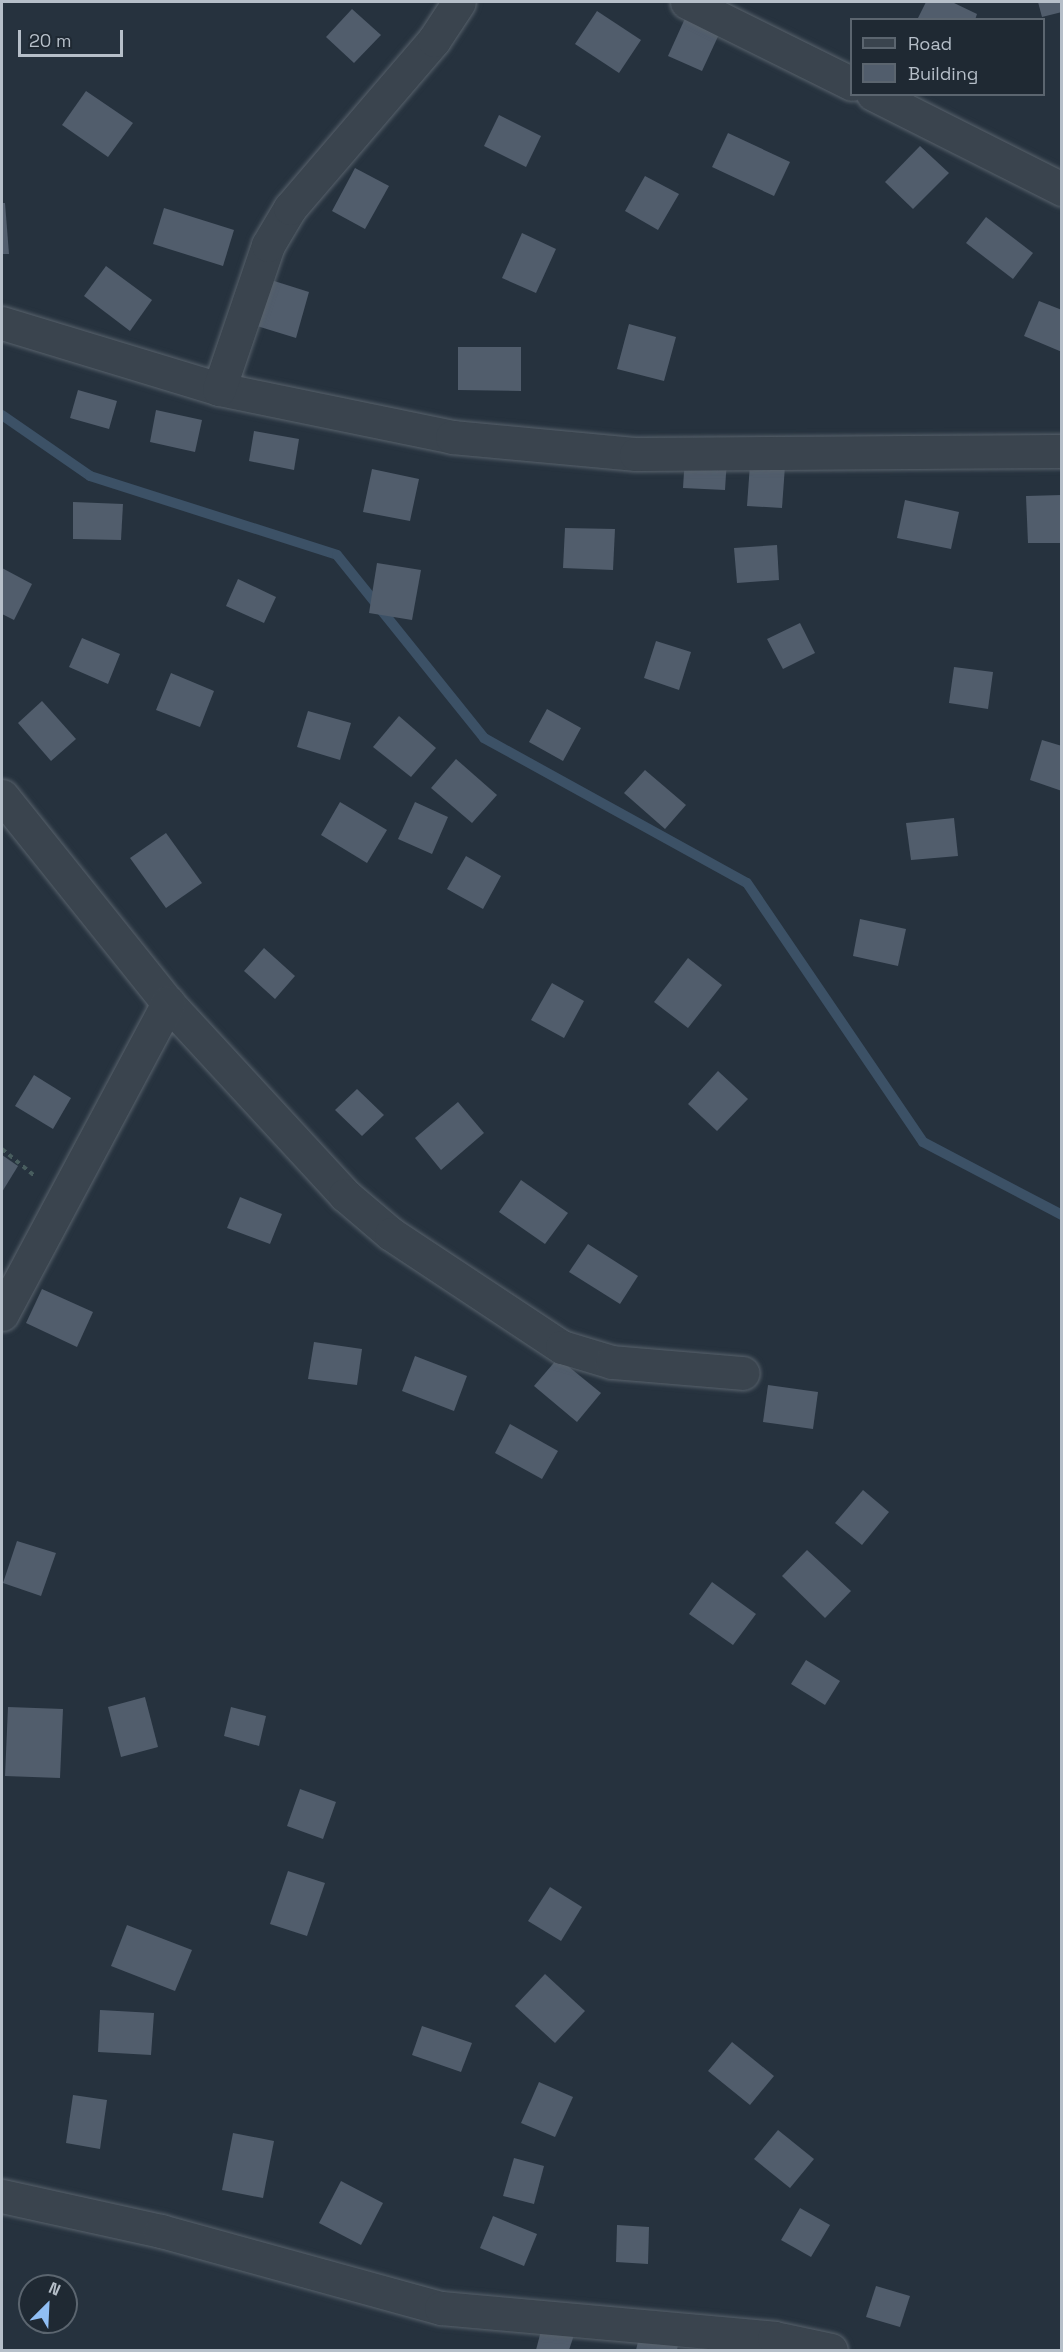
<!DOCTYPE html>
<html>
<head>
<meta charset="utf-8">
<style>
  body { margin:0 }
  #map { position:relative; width:1063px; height:2352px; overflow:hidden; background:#26323e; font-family:"Space Grotesk",sans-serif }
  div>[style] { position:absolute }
  .stream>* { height:10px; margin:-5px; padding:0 5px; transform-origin:5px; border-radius:5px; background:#3c5166 }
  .building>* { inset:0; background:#515d6c }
  .path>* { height:4px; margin-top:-2px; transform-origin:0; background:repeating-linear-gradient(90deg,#485d5e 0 4.5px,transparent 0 9px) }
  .roads { filter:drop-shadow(0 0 2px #58626c) drop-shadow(0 0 2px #58626c) }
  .minor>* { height:33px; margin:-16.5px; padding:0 16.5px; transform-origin:16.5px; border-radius:16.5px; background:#3a444e }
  span { translate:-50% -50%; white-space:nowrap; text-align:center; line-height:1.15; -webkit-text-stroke:6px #1f2933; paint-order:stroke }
  .frame { position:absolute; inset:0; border:3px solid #b6bfc9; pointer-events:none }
  .legend { position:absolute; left:850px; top:18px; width:195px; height:78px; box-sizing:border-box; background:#1f2933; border:2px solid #5b656f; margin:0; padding:8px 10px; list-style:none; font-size:18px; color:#b6bfc9 }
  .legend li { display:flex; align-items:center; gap:12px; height:30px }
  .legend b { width:30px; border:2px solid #5b656f }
  .north { position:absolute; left:18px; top:2274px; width:60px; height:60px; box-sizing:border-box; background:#1f2933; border:2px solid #5b656f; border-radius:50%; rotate:24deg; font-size:16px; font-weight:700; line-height:24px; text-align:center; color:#b6bfc9 }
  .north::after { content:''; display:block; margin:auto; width:21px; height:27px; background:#90bef4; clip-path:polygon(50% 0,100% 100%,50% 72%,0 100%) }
  .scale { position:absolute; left:18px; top:30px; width:105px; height:27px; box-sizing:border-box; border:3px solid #b6bfc9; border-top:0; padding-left:8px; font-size:18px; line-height:21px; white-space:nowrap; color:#b6bfc9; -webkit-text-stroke:4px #1f2933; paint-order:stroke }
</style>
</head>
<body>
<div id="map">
  <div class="stream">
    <div style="left:2px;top:415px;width:107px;rotate:34.7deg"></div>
    <div style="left:90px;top:476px;width:259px;rotate:17.7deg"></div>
    <div style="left:337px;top:555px;width:235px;rotate:51.2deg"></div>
    <div style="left:484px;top:738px;width:300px;rotate:28.9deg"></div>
    <div style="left:747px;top:883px;width:313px;rotate:55.8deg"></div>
    <div style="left:923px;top:1142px;width:157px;rotate:27.7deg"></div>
  </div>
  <div class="building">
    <div style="clip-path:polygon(926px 2px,952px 2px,977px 14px,975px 20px,917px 20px)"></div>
    <div style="clip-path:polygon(1038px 2px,1062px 2px,1062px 12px,1042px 17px)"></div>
    <div style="clip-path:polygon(352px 9px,381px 35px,354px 63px,326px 37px)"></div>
    <div style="clip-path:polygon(597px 11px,641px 40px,619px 73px,575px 44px)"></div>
    <div style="clip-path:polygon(687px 14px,721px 30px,702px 71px,668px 56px)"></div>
    <div style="clip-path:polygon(86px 91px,133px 123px,108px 157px,62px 125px)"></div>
    <div style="clip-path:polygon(499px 115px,541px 136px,526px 167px,484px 146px)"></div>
    <div style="clip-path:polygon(728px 133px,790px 162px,774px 196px,712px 167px)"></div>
    <div style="clip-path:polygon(920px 146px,949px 173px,913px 209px,885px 182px)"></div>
    <div style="clip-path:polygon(355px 168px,389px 186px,365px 229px,332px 211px)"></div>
    <div style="clip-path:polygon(645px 176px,679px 194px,658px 230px,625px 211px)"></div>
    <div style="clip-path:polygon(2px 203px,5px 203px,9px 254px,2px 254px)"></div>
    <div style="clip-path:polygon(164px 208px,234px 230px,223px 266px,153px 244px)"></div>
    <div style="clip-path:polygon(986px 217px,1033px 253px,1013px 279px,966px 243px)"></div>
    <div style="clip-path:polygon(522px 233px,556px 249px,536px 293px,502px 278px)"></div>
    <div style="clip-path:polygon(106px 266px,152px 300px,130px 331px,84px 296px)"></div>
    <div style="clip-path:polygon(271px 280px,309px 292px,296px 338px,257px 326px)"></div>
    <div style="clip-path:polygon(1039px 301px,1062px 310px,1062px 352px,1024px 336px)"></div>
    <div style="clip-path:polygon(629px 324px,676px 337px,664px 381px,617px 369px)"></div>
    <div style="clip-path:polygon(458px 347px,521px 347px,521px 391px,458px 390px)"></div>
    <div style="clip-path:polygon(78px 390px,117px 401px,109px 429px,70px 418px)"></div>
    <div style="clip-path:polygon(156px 410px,202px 420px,195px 452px,150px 442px)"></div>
    <div style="clip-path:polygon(254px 431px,299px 439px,294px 470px,249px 461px)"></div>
    <div style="clip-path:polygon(685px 457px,727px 459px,725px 490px,683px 488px)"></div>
    <div style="clip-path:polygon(750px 464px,785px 466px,782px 508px,747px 506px)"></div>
    <div style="clip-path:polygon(372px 469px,419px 479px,410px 521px,363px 512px)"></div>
    <div style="clip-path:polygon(1062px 495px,1062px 543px,1028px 543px,1026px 496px)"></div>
    <div style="clip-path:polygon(905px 500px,959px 512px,951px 549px,897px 538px)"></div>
    <div style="clip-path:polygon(73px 502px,123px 504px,121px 540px,73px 539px)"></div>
    <div style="clip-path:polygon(565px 528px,615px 529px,613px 570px,563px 568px)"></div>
    <div style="clip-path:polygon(777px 545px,779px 580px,737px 583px,734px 548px)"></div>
    <div style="clip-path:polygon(377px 563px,421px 570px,412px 620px,369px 613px)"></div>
    <div style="clip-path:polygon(2px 568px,32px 584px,14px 620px,2px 614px)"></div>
    <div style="clip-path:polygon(238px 579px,276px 597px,264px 623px,226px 606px)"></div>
    <div style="clip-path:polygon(800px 623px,815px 653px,783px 669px,767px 639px)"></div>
    <div style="clip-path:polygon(82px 638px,120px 654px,108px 684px,69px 667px)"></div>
    <div style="clip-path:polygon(656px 641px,691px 652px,679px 690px,644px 678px)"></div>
    <div style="clip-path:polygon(954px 667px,993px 672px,988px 709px,949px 703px)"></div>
    <div style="clip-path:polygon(171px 673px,214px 691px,200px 727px,156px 710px)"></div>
    <div style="clip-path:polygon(42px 701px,76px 739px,51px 761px,18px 723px)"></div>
    <div style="clip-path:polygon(547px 709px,581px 728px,563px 761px,529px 742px)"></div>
    <div style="clip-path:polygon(308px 711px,351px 723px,340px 760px,297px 747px)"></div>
    <div style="clip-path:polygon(399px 716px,436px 748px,411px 777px,373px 747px)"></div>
    <div style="clip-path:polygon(1042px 740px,1062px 746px,1062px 791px,1030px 780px)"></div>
    <div style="clip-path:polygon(456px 759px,497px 795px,472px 823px,431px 788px)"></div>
    <div style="clip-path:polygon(645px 770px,686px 805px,665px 829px,624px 793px)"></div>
    <div style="clip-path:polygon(340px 802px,387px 830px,367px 863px,321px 835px)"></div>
    <div style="clip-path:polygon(415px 802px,448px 817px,432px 854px,398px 839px)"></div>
    <div style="clip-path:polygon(954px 818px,958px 856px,911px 860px,906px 823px)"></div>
    <div style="clip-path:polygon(166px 833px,202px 883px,166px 908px,130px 858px)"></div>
    <div style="clip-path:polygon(466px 856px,501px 876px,483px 909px,447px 889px)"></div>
    <div style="clip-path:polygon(860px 919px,906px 929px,898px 966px,853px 956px)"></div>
    <div style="clip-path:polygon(264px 948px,295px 976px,275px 999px,244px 971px)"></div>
    <div style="clip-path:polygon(688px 958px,722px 985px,688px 1028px,654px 1002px)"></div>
    <div style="clip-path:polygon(552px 983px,584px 1001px,564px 1038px,531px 1020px)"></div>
    <div style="clip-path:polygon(718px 1071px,748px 1099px,717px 1131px,688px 1104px)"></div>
    <div style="clip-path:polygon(34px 1075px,71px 1098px,53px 1129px,15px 1106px)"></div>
    <div style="clip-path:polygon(357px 1089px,384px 1115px,362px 1136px,335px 1110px)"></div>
    <div style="clip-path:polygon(458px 1102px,484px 1133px,441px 1170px,415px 1138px)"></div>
    <div style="clip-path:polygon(2px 1155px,18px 1166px,2px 1192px)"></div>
    <div style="clip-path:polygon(521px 1180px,568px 1213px,545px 1244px,499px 1212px)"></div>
    <div style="clip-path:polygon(240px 1197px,282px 1214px,270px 1244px,227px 1228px)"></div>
    <div style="clip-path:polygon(588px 1244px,638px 1276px,620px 1304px,569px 1272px)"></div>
    <div style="clip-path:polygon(42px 1289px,93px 1312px,77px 1347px,26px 1323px)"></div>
    <div style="clip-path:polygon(314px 1342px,362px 1349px,357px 1385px,308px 1379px)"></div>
    <div style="clip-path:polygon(415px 1356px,467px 1376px,454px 1411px,402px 1391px)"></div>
    <div style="clip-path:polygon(558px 1358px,601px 1393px,577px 1422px,534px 1386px)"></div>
    <div style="clip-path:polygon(768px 1385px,818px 1392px,813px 1429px,763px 1422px)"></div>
    <div style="clip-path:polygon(510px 1424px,558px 1451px,542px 1479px,495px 1453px)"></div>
    <div style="clip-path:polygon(863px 1490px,889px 1512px,862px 1545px,835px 1523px)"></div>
    <div style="clip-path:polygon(17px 1541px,56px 1553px,41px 1596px,3px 1583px)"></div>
    <div style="clip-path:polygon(807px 1550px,851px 1591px,825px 1618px,782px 1576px)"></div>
    <div style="clip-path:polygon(712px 1582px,756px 1614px,733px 1645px,689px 1614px)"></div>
    <div style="clip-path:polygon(806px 1660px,840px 1681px,825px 1705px,791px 1684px)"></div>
    <div style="clip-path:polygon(145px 1697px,158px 1747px,121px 1757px,108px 1707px)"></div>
    <div style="clip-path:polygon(8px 1707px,63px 1709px,60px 1778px,5px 1776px)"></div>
    <div style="clip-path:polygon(231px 1707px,266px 1716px,259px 1746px,224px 1736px)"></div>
    <div style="clip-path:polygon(300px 1789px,336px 1802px,323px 1839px,287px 1826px)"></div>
    <div style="clip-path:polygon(288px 1871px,325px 1883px,307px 1936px,270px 1924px)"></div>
    <div style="clip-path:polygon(550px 1887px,582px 1907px,561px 1941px,528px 1921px)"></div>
    <div style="clip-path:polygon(127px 1925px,192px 1950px,175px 1991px,111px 1966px)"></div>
    <div style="clip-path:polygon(545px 1974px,585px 2011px,555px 2043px,515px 2006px)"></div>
    <div style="clip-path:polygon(100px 2010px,154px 2013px,151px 2055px,98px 2052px)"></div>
    <div style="clip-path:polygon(422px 2026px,472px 2043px,461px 2072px,412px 2055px)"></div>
    <div style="clip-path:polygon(732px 2042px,774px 2076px,750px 2105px,708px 2071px)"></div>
    <div style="clip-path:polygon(539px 2082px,573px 2097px,555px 2137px,521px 2123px)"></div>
    <div style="clip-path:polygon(73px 2095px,107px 2100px,100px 2149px,66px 2143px)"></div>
    <div style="clip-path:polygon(778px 2130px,814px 2159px,790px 2188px,754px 2159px)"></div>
    <div style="clip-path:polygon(233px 2133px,274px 2141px,263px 2198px,222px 2190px)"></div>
    <div style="clip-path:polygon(514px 2158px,544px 2166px,534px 2204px,503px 2196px)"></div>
    <div style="clip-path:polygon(341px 2181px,383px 2203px,361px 2245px,319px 2223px)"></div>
    <div style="clip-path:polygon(800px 2208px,830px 2225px,811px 2257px,781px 2240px)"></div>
    <div style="clip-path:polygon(493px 2216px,537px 2234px,524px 2266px,480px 2248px)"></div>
    <div style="clip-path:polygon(617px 2225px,649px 2227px,648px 2264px,616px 2262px)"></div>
    <div style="clip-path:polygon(876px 2286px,910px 2296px,900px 2327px,866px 2317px)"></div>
    <div style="clip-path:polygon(543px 2323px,575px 2332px,569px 2350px,536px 2350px)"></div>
    <div style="clip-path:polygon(641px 2329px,679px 2339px,677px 2350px,636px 2350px)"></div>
  </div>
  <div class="path">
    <div style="left:2px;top:1149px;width:44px;rotate:39.5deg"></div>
  </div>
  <div class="roads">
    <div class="minor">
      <div style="left:687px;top:2px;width:184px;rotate:26.4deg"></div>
      <div style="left:873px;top:94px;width:212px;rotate:26.7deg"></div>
      <div style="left:2px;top:323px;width:227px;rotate:16.9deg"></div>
      <div style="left:219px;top:389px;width:238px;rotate:11.6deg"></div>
      <div style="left:452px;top:437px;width:185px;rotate:5.3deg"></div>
      <div style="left:636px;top:454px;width:426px;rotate:-0.4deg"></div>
      <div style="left:219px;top:389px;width:152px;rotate:-71.2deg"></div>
      <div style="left:268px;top:245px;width:43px;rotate:-59.3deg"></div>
      <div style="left:290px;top:208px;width:221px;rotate:-49.4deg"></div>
      <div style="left:434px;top:40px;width:45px;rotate:-56.7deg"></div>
      <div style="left:2px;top:796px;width:265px;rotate:51.3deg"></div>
      <div style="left:168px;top:1003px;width:261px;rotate:47.3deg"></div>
      <div style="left:345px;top:1195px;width:60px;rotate:40.3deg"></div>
      <div style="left:391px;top:1234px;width:205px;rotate:33.5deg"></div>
      <div style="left:562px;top:1347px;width:52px;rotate:16.7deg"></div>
      <div style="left:612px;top:1362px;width:131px;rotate:4.8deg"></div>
      <div style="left:2px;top:1314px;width:353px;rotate:-61.9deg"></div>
      <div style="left:2px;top:2196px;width:163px;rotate:12.4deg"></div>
      <div style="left:161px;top:2231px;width:290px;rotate:15.4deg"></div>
      <div style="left:441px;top:2308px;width:334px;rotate:5.1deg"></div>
      <div style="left:774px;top:2338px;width:58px;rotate:11.9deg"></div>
    </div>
  </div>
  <div class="frame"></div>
  <ul class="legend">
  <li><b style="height:8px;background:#3a444e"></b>Road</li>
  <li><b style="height:16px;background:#515d6c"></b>Building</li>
  </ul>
  <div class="north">N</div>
  <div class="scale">20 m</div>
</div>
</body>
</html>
